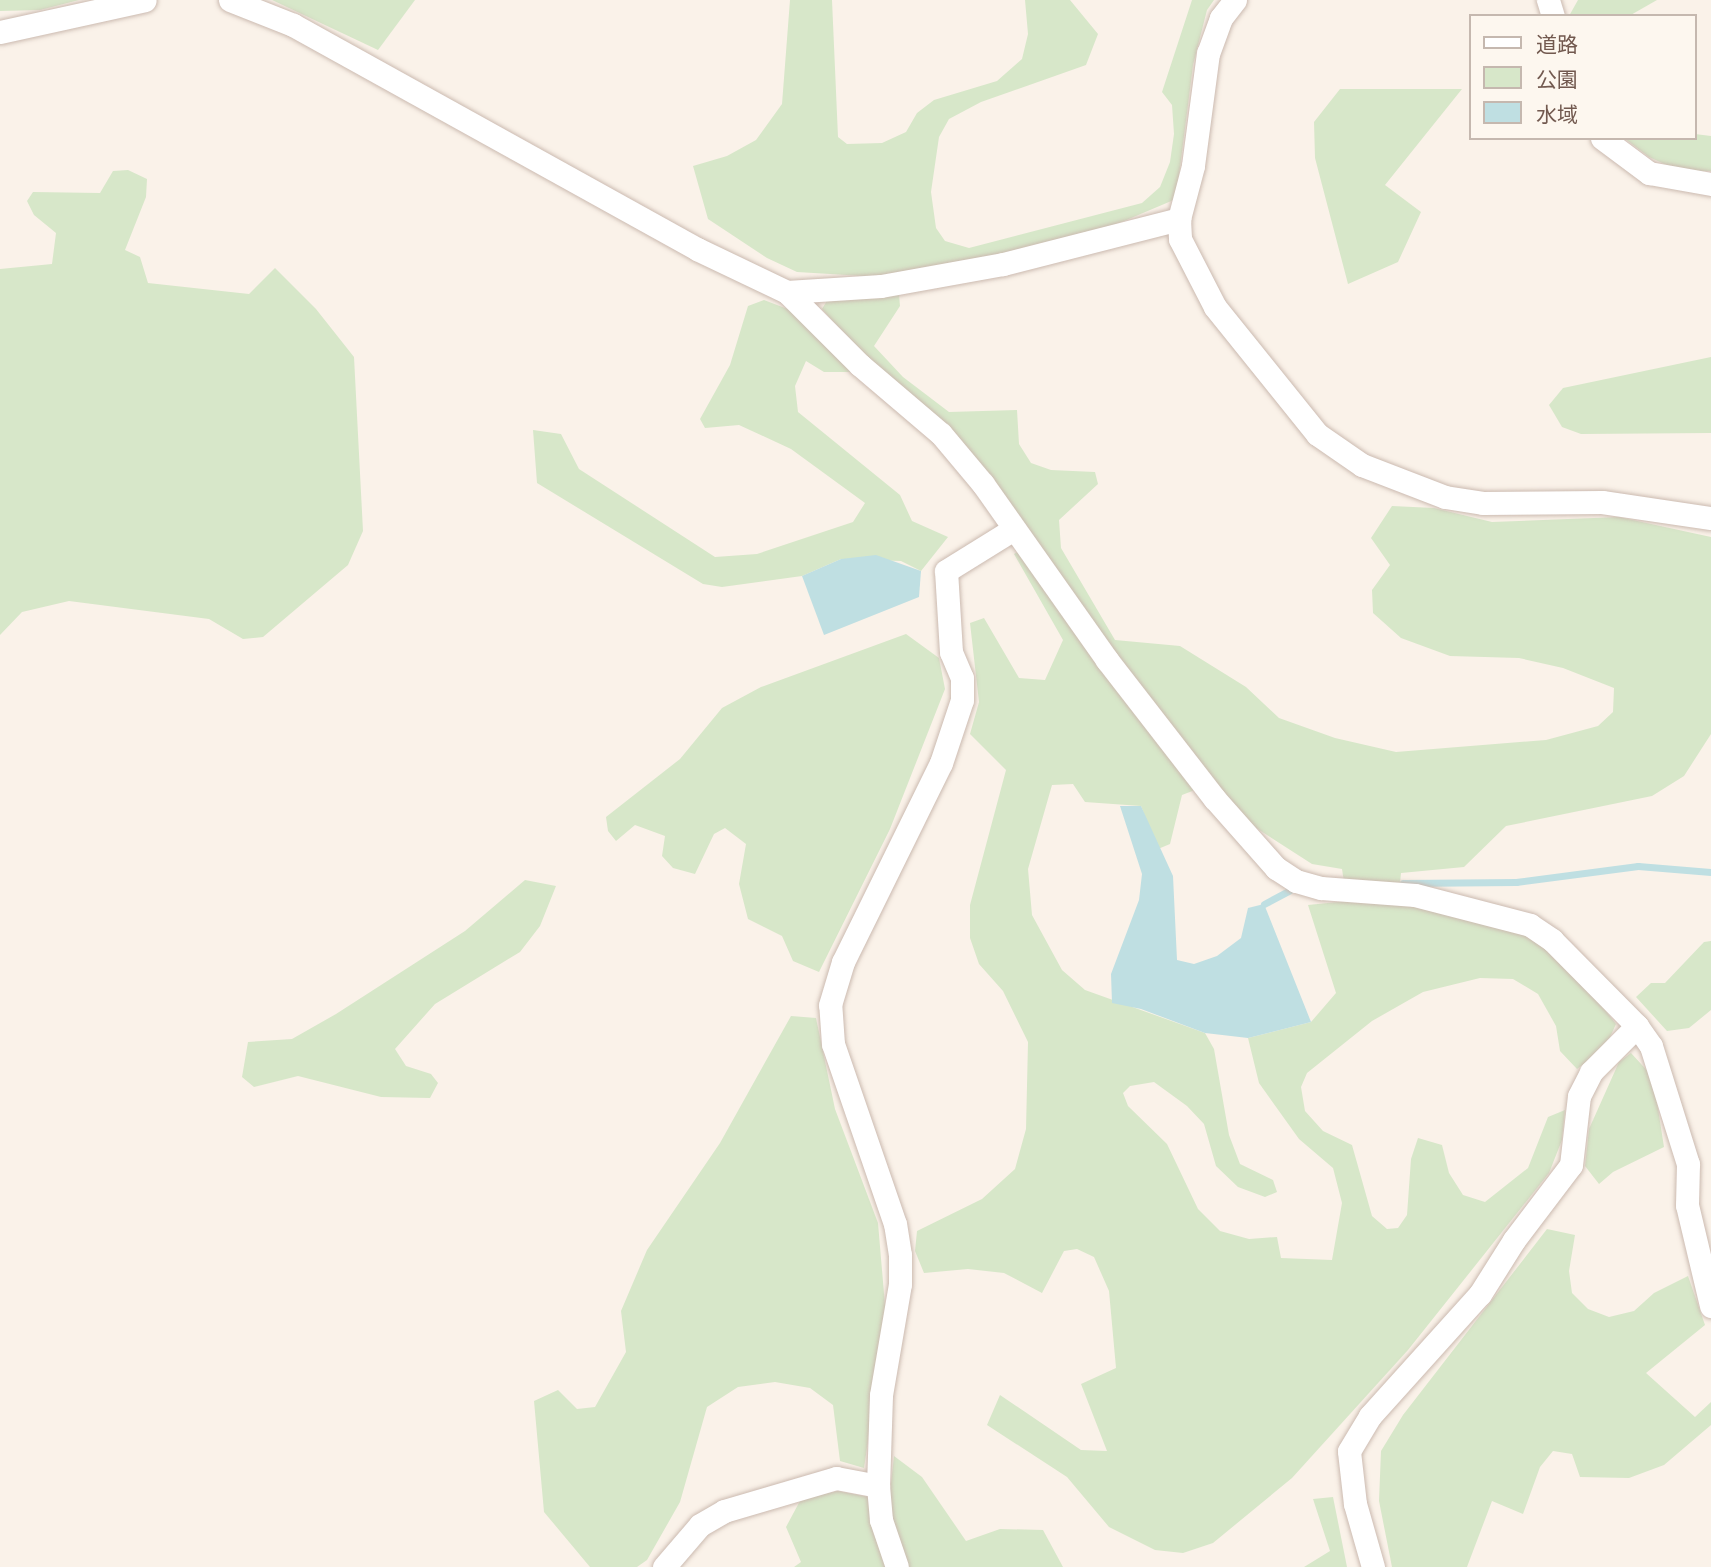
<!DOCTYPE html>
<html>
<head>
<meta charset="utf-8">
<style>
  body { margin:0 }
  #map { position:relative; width:1711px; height:1567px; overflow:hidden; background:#faf2e9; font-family:Montserrat,"Noto Sans JP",sans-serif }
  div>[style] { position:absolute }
  .green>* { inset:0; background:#d7e7c9 }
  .water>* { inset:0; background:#bfdfe2 }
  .stream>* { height:7px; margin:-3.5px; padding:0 3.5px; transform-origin:3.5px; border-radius:3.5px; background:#bfdfe2 }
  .roads { filter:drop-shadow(0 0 2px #cbbab0) drop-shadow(0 0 2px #cbbab0) }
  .minor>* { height:23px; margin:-11.5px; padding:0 11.5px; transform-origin:11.5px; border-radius:11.5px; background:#fff }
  span { translate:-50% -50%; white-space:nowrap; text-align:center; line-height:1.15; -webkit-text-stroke:5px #fdf7ef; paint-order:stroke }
  .legend { position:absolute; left:1469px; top:14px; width:228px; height:126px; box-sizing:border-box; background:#fdf7ef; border:2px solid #c5b8af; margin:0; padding:9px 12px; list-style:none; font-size:21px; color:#72594f }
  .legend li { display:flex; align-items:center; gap:14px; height:35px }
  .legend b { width:35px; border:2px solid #c5b8af }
</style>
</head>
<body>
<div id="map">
  <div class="green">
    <div style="clip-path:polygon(0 0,79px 0,40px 10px,0 11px)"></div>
    <div style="clip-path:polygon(272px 0,415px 0,378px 50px)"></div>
    <div style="clip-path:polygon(790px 0,832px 0,838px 137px,847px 144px,882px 143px,906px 132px,917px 113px,934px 100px,997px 81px,1022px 59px,1028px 34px,1025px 0,1070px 0,1098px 34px,1086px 65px,981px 102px,949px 119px,939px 137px,931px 192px,936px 228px,945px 241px,969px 248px,1142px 203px,1160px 187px,1170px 162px,1174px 134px,1172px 105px,1162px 92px,1192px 0,1214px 0,1207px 10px,1193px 65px,1176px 199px,1117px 224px,961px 266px,880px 277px,797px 272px,767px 258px,708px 219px,693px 166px,727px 156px,756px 140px,782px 104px)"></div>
    <div style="clip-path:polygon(1578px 0,1657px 0,1629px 16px,1569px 16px)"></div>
    <div style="clip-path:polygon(1340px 89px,1462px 89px,1385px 185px,1421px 212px,1398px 262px,1348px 284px,1315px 158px,1314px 122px)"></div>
    <div style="clip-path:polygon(1695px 134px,1711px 136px,1711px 171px,1680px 171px,1649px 157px,1624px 138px,1695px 138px)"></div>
    <div style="clip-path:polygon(128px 170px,147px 179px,146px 197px,125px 250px,140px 257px,148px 283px,249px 294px,275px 268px,316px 309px,354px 357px,363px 531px,348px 565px,263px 637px,243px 639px,209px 619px,69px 601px,22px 612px,0 635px,0 269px,52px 264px,56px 233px,34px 215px,27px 201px,33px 192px,100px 193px,113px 171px)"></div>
    <div style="clip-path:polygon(evenodd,899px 295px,900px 306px,874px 346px,903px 377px,949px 412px,1017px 410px,1019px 444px,1031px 463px,1051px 470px,1095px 472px,1098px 484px,1059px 520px,1061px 548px,1115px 640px,1180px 646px,1246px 687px,1279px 718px,1335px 738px,1396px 752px,1546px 740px,1598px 726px,1613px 712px,1614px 688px,1563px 668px,1519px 658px,1450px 656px,1401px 638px,1373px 613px,1372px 590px,1390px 565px,1371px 538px,1392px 506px,1434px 508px,1492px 522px,1619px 517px,1711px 537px,1711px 734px,1684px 776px,1652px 796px,1506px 826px,1464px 867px,1401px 873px,1398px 902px,1525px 934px,1576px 973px,1616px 1024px,1605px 1048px,1577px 1069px,1560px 1051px,1556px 1026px,1538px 994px,1513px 979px,1480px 978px,1423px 992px,1372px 1021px,1307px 1073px,1301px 1087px,1305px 1111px,1323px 1131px,1352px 1145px,1372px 1216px,1387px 1229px,1398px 1228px,1407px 1215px,1411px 1159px,1418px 1138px,1442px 1145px,1449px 1173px,1463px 1195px,1485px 1202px,1528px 1168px,1548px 1117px,1565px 1110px,1562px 1140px,1549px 1173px,1408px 1350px,1292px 1478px,1213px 1543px,1183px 1553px,1155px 1550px,1109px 1527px,1067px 1477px,987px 1425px,1000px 1395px,1081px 1450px,1107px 1451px,1081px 1384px,1116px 1368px,1109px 1291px,1094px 1257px,1077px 1249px,1064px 1251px,1042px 1293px,1004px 1273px,968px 1269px,924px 1273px,915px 1251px,917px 1231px,982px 1199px,1015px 1169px,1026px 1129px,1028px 1042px,1003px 991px,979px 964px,970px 938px,970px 905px,1006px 770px,970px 734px,979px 702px,970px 623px,984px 618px,1019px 678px,1045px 680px,1063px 640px,1014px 554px,1033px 542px,955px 433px,863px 356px,822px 309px,828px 299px,899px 295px,1213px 783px,1250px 824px,1312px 864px,1342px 869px,1347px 901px,1308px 905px,1336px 993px,1311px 1022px,1248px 1038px,1259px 1083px,1299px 1139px,1333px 1168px,1342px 1203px,1332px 1260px,1281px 1258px,1277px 1237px,1249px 1239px,1220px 1231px,1198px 1209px,1167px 1144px,1128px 1106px,1123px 1093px,1130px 1086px,1154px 1082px,1187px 1106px,1204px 1124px,1216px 1166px,1238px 1187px,1265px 1197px,1277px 1192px,1273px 1180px,1240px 1164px,1229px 1135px,1214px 1049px,1205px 1033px,1085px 990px,1062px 970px,1032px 915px,1028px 869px,1052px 785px,1073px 784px,1085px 802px,1141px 806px,1158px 849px,1170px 844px,1182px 795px,1213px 783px)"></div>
    <div style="clip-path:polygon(764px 300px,798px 313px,852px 372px,824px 372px,806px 361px,795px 386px,798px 412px,900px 495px,912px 521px,948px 537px,921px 571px,901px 561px,841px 559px,802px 576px,722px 587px,703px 584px,537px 483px,533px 430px,561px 434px,579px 469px,715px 557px,757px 554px,853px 522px,865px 503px,791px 449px,739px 425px,705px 428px,700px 419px,730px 365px,748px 306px)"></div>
    <div style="clip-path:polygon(1711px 357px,1711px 433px,1581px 434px,1562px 427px,1549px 405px,1563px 388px)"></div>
    <div style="clip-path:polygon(906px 634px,939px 658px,945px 689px,890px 829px,819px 972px,793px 961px,782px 936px,748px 919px,739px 884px,746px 844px,725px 828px,714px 834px,695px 874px,673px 868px,662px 856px,665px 836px,635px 825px,616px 841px,608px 831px,606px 817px,680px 759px,722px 708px,761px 687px)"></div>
    <div style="clip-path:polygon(525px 880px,556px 886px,540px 926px,520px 952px,435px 1004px,395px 1049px,406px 1066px,431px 1074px,438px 1083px,430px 1098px,381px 1097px,298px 1076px,254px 1087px,242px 1077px,248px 1042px,292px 1039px,336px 1014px,465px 931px)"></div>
    <div style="clip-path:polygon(1711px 941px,1711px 1010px,1689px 1028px,1667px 1031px,1636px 997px,1651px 983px,1665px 983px,1704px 942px)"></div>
    <div style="clip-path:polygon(791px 1016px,816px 1018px,835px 1109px,878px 1223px,886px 1317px,864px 1468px,840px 1461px,833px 1405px,810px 1388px,775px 1382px,738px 1387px,707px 1407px,680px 1502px,647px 1560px,637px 1567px,590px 1567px,544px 1512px,534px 1401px,558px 1390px,577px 1409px,595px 1407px,626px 1352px,621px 1311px,647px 1250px,720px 1143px)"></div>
    <div style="clip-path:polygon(1631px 1053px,1653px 1077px,1664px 1147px,1613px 1172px,1599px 1184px,1585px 1166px,1589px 1129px,1619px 1062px)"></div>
    <div style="clip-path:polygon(1547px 1229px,1575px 1235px,1569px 1271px,1572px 1293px,1588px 1309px,1609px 1317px,1634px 1311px,1654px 1293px,1688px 1276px,1705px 1325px,1646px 1373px,1695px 1417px,1711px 1402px,1711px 1425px,1664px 1465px,1629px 1478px,1580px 1477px,1572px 1454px,1553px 1451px,1540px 1467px,1523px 1514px,1492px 1501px,1467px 1567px,1392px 1567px,1379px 1501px,1381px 1451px,1403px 1415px)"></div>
    <div style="clip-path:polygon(894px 1456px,922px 1477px,966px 1541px,1000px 1529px,1043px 1530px,1063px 1567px,794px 1567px,801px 1562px,786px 1527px,801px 1499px,838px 1491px,889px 1501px)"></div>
    <div style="clip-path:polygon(1333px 1497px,1347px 1567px,1304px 1567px,1330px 1551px,1313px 1499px)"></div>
  </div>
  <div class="water">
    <div style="clip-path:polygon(876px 555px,921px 571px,919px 597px,824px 635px,802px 576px,841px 559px)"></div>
    <div style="clip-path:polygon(1120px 806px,1141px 806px,1173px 876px,1177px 960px,1194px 964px,1217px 956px,1241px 938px,1248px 908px,1264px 904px,1311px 1022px,1248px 1038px,1205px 1033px,1141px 1009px,1112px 1003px,1111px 974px,1139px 900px,1142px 874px)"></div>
  </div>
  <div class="stream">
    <div style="left:1403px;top:883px;width:113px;rotate:-0.5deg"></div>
    <div style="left:1516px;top:882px;width:123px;rotate:-7.5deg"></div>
    <div style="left:1638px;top:866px;width:73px;rotate:4.7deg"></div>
    <div style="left:1264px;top:904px;width:30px;rotate:-28deg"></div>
  </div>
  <div class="roads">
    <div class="minor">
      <div style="left:230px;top:0;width:68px;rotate:21.6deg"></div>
      <div style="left:293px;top:25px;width:462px;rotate:29deg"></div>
      <div style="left:697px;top:249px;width:100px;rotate:25.5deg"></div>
      <div style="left:787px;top:292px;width:94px;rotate:-3.7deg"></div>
      <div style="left:881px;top:286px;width:124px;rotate:-10.2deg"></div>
      <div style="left:1003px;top:264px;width:182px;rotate:-14.3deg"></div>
      <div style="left:1235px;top:0;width:23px;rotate:128deg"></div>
      <div style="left:1221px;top:18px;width:37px;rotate:110deg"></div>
      <div style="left:1208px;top:53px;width:114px;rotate:97.6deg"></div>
      <div style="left:1193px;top:166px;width:55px;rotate:104.8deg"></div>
      <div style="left:1179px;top:219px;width:20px;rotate:87deg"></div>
      <div style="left:1180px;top:239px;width:76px;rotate:62.8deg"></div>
      <div style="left:1215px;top:307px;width:163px;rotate:51.2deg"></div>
      <div style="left:1317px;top:434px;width:55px;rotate:34.6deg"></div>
      <div style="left:1362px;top:465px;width:89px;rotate:21.1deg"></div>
      <div style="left:1445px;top:497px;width:38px;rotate:9deg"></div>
      <div style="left:1483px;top:503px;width:119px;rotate:-0.5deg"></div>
      <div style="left:1602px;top:502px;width:110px;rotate:8.4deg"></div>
      <div style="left:1548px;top:0;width:17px;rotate:73deg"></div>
      <div style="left:0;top:32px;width:148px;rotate:-12.4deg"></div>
      <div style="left:1602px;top:138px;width:59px;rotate:36.7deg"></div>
      <div style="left:1649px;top:173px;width:63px;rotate:10.1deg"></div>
      <div style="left:787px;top:292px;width:103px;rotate:45deg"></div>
      <div style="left:860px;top:365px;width:106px;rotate:40.4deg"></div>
      <div style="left:941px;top:434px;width:65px;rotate:50deg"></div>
      <div style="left:983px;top:484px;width:215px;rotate:54.8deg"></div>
      <div style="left:1107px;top:660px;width:175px;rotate:52.2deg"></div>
      <div style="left:1214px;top:798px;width:94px;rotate:48.5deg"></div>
      <div style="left:1276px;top:868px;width:24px;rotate:33deg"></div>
      <div style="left:1296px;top:881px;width:26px;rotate:16deg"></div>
      <div style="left:1321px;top:888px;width:94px;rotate:4.3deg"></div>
      <div style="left:1415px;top:895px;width:119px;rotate:14.6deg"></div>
      <div style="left:1530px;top:925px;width:27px;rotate:34deg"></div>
      <div style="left:1552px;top:940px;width:121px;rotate:45.3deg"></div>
      <div style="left:1637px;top:1026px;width:24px;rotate:55deg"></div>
      <div style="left:1651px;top:1046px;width:124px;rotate:72.6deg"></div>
      <div style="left:1688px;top:1164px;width:41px;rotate:91.4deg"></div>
      <div style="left:1687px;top:1205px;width:104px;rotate:76.6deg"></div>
      <div style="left:664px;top:1567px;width:55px;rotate:-49.4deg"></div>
      <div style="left:700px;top:1525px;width:28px;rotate:-30deg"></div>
      <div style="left:724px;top:1511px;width:117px;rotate:-16.4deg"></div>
      <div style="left:836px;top:1478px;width:43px;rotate:10.8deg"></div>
      <div style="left:897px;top:1567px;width:50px;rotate:-108.8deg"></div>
      <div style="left:881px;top:1520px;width:34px;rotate:-95deg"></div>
      <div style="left:878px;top:1486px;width:91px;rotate:-88.1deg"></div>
      <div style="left:881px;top:1395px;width:113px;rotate:-80.3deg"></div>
      <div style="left:900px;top:1284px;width:29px;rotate:-90deg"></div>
      <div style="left:900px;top:1255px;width:31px;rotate:-99deg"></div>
      <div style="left:895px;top:1224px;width:190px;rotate:-109deg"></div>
      <div style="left:833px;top:1044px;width:39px;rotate:-94deg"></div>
      <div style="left:830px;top:1005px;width:45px;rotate:-73.2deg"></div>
      <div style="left:843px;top:962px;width:222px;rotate:-63.8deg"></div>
      <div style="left:941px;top:763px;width:66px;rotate:-71.6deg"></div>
      <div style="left:962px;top:700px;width:22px;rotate:-90deg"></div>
      <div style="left:962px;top:678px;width:28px;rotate:-113deg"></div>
      <div style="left:951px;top:652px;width:81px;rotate:-93.5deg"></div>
      <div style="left:946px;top:571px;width:78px;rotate:-31.8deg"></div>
      <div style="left:1373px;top:1567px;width:66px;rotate:-105.9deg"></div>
      <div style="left:1355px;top:1504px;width:53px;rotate:-96.5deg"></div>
      <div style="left:1349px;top:1451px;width:41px;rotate:-59deg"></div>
      <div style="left:1370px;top:1416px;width:164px;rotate:-48deg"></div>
      <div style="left:1480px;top:1294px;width:64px;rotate:-57.8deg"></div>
      <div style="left:1514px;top:1240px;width:94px;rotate:-52.8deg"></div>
      <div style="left:1571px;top:1165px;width:69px;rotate:-83.4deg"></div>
      <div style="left:1579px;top:1096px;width:27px;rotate:-63deg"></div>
      <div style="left:1591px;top:1072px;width:65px;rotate:-45deg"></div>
    </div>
  </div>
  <ul class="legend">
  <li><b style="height:9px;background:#fff"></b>道路</li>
  <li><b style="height:19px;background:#d7e7c9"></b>公園</li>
  <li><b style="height:19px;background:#bfdfe2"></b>水域</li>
  </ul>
</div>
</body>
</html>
